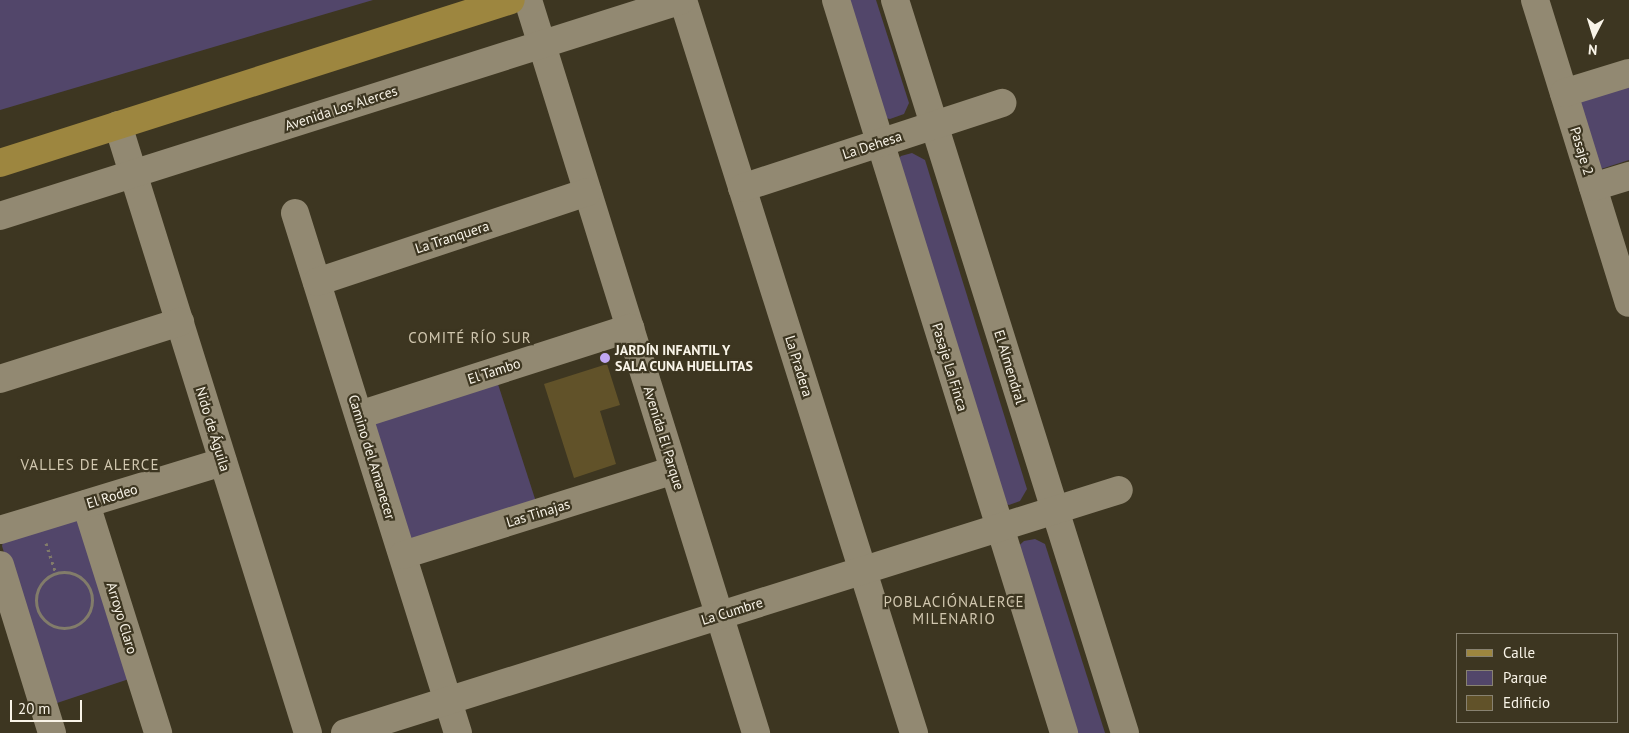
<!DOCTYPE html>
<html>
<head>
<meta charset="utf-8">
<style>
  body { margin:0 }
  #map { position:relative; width:1629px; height:733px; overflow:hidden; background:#3d3621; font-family:"PT Sans",sans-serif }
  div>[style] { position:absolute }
  .green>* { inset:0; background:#52466a }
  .building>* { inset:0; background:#615229 }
  .path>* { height:3px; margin-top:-1.5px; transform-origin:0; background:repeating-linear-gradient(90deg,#827c6a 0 2.5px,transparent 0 6.5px) }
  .path>.ring { margin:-1.5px; padding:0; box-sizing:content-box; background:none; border:3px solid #827c6a; border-radius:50% }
  .minor>* { height:28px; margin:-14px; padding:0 14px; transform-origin:14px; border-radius:14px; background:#928972 }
  .major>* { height:28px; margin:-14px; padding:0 14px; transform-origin:14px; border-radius:14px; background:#9d863f }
  .dots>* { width:14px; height:14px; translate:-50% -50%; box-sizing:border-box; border:2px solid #3d3621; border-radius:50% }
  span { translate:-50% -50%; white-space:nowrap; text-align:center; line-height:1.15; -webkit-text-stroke:4.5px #3d3621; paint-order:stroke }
  .street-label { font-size:14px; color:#f9f4e8 }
  .poi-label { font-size:14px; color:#f9f4e8; font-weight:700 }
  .left { translate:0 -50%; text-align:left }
  .neighbourhood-label { font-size:15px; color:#d1c7af; letter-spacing:1px }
  .legend { position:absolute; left:1456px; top:633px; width:162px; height:90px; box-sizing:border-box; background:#3d3621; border:1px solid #888271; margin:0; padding:6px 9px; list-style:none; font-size:15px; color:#f9f4e8 }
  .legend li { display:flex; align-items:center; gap:10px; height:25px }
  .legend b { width:25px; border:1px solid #888271 }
  .north { position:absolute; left:1569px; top:10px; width:50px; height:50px; -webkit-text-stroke:4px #3d3621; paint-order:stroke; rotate:185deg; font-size:14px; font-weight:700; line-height:20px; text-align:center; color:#f9f4e8 }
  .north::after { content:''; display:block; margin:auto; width:18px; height:22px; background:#f9f4e8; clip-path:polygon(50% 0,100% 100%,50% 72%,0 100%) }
  .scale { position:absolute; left:10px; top:700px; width:72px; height:22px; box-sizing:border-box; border:2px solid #f9f4e8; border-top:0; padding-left:6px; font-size:15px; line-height:18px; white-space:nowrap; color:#f9f4e8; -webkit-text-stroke:4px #3d3621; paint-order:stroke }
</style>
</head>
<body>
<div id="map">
  <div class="green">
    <div style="clip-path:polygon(0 0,373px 0,0 110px)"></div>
    <div style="clip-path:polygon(843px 0,876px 0,909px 103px,904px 114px,890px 119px,878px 116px)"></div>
    <div style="clip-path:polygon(1629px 79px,1629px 160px,1601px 169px,1573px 98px)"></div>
    <div style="clip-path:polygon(912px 153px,925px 160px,1027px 489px,1020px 501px,1009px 505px,996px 500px,893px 166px,901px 156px)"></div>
    <div style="clip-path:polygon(496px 378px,537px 505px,411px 542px,373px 423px)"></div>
    <div style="clip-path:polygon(79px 516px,132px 678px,51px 705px,2px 546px,4px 538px)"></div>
    <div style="clip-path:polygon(1035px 539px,1045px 544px,1105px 733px,1071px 733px,1013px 551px,1024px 541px)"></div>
  </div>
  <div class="building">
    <div style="clip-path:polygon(607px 364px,620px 405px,600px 411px,616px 464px,574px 478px,544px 384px)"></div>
  </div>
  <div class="path">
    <div style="left:46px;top:543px;width:32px;rotate:72deg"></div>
    <div class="ring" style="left:36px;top:572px;width:53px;height:53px"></div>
  </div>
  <div class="minor">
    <div style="left:528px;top:0;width:768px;rotate:72.72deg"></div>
    <div style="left:683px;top:0;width:769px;rotate:72.51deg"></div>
    <div style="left:836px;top:0;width:768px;rotate:72.72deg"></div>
    <div style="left:895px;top:0;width:768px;rotate:72.58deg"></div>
    <div style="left:1535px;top:0;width:317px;rotate:72.8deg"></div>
    <div style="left:1564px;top:93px;width:68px;rotate:-17.1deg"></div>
    <div style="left:118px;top:125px;width:637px;rotate:72.65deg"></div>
    <div style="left:1593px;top:187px;width:38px;rotate:-17deg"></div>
    <div style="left:742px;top:188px;width:274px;rotate:-18.1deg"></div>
    <div style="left:295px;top:213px;width:545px;rotate:72.6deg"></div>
    <div style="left:0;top:216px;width:715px;rotate:-17.57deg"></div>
    <div style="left:317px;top:282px;width:285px;rotate:-18.4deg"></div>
    <div style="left:0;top:379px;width:189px;rotate:-17.6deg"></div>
    <div style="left:359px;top:415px;width:285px;rotate:-17.8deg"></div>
    <div style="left:86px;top:504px;width:240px;rotate:72.5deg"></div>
    <div style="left:0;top:530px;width:233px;rotate:-17deg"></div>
    <div style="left:403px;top:555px;width:284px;rotate:-17.4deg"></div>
    <div style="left:0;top:565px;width:176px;rotate:72.8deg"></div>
    <div style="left:345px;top:733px;width:811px;rotate:-17.43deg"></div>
  </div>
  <div class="major">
    <div style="left:0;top:163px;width:536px;rotate:-17.69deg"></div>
  </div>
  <div class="dots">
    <div style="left:605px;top:358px;background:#c1a8f3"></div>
  </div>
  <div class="street-label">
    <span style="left:341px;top:108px;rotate:-18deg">Avenida Los Alerces</span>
    <span style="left:872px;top:145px;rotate:-18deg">La Dehesa</span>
    <span style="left:1582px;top:151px;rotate:73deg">Pasaje 2</span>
    <span style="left:452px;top:237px;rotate:-18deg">La Tranquera</span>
    <span style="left:799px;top:366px;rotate:73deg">La Pradera</span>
    <span style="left:950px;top:367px;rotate:73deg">Pasaje La Finca</span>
    <span style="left:1010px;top:367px;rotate:73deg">El Almendral</span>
    <span style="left:494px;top:371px;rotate:-18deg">El Tambo</span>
    <span style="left:213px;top:429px;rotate:73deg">Nido de Águila</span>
    <span style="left:664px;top:438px;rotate:73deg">Avenida El Parque</span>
    <span style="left:372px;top:457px;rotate:73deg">Camino del Amanecer</span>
    <span style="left:112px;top:496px;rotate:-17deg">El Rodeo</span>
    <span style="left:538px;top:513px;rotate:-17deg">Las Tinajas</span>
    <span style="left:732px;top:611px;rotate:-17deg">La Cumbre</span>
    <span style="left:122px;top:618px;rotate:73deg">Arroyo Claro</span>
  </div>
  <div class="poi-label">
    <span class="left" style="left:615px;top:358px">JARDÍN INFANTIL Y<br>SALA CUNA HUELLITAS</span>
  </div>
  <div class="neighbourhood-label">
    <span style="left:470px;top:338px">COMITÉ RÍO SUR</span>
    <span style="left:90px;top:465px">VALLES DE ALERCE</span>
    <span style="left:954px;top:610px">POBLACIÓNALERCE<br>MILENARIO</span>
  </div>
  <ul class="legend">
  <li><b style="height:6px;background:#9d863f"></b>Calle</li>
  <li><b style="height:14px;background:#52466a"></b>Parque</li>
  <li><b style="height:14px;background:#615229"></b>Edificio</li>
  </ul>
  <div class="north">N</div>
  <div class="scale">20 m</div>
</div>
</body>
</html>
